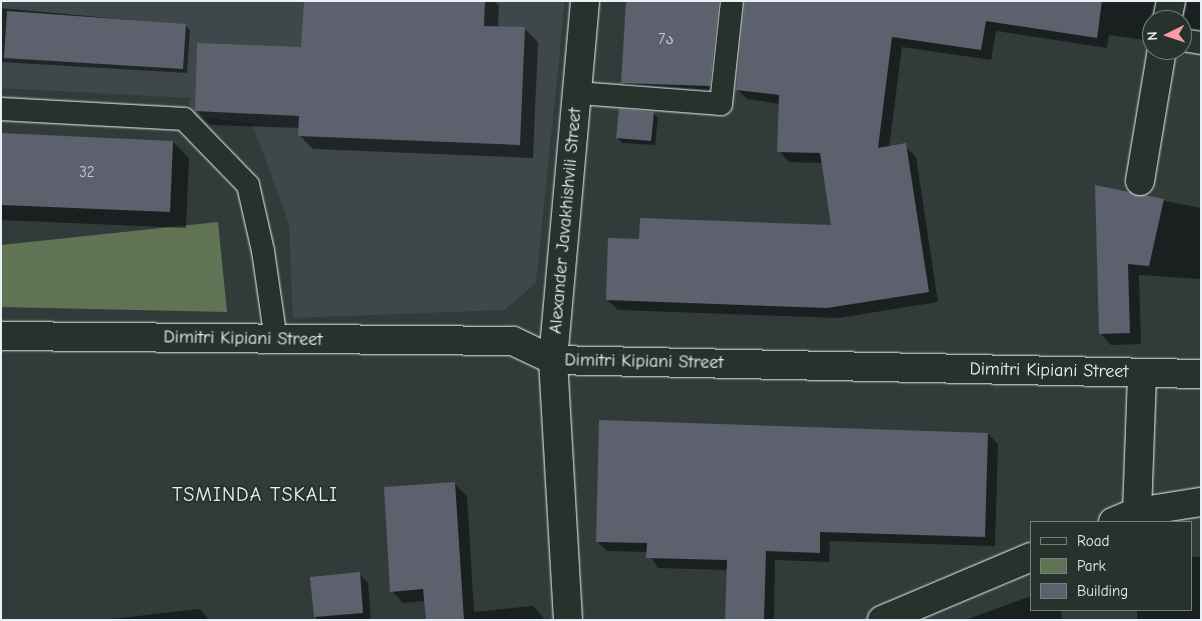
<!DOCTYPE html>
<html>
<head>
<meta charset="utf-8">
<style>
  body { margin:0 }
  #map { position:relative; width:1202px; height:621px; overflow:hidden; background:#313c3a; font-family:"Comic Neue","Noto Sans Georgian",sans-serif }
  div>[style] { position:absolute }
  .built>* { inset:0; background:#3e4749 }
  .green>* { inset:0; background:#617355 }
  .shadow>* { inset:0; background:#0007 }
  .building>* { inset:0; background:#5d606d }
  .roads { filter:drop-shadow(0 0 1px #e8f1f8) drop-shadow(0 0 1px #e8f1f8) }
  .lane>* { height:22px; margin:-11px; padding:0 11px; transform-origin:11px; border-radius:11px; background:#26332d }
  .street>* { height:28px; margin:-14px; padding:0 14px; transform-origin:14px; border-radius:14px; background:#26332d }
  span { translate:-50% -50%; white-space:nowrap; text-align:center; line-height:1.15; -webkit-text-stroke:4px #26332d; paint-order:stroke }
  .number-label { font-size:15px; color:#c5cdd5 }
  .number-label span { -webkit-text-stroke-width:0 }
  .street-label { font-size:18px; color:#e8f1f8 }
  .quarter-label { font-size:20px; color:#e8f1f8; letter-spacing:1px }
  .frame { position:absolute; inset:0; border:2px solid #e8f1f8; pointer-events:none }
  .legend { position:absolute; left:1030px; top:521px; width:162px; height:90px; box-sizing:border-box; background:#26332d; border:1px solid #747f7e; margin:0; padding:6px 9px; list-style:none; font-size:15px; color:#e8f1f8 }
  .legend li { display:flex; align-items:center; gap:10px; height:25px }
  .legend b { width:25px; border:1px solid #747f7e }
  .north { position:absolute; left:1142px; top:10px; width:50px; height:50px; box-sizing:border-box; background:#26332d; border:1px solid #747f7e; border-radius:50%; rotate:266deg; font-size:14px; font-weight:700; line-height:20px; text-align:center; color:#e8f1f8 }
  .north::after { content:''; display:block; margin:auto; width:18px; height:22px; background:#ff9aa2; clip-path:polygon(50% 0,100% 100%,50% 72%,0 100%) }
</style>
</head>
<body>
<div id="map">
  <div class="built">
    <div style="clip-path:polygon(1px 1px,565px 1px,536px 283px,504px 310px,293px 318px,289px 224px,252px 123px,190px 116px,190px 98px,1px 88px)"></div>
  </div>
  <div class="green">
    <div style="clip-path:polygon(218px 222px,227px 312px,1px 307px,1px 245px)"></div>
  </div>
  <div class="shadow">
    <div style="clip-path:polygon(305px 1px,494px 1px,499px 6px,498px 27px,525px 29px,538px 42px,533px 158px,313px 149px,299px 135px,300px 128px,210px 125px,196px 111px,303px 49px)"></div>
    <div style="clip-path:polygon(627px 1px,735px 1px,720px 96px,632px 93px,622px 82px)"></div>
    <div style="clip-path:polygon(746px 1px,1172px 1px,1164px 20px,1152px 20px,1152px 41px,1109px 35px,1107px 48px,996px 31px,991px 60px,902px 47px,889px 148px,906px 147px,916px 157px,938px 302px,838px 318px,618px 310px,607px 300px,641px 240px,833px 226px,823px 163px,789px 162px,779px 151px,780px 104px,747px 99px,737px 89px)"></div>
    <div style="clip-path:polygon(1187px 1px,1201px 1px,1201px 38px,1182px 25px)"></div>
    <div style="clip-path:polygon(1px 8px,185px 25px,190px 30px,187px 73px,1px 62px)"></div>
    <div style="clip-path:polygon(653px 113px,658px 118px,655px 145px,622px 143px,618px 138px)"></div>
    <div style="clip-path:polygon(1px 135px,173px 142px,189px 158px,186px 228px,1px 220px)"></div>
    <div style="clip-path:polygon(1096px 187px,1201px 208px,1201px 279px,1139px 275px,1141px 344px,1111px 345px,1100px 333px)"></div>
    <div style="clip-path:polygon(988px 434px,998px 444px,995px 546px,830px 541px,829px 562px,775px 560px,774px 620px,727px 620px,728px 570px,658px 568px,648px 552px,607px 551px,597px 541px)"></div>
    <div style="clip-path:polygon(455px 484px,467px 496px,474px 612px,533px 606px,545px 620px,427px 620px,426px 601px,403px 603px,392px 591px)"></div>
    <div style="clip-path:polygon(1191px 557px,1201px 557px,1201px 620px,1137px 620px,1137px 610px,1191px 610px)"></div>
    <div style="clip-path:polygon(359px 574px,368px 583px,371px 620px,318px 620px,315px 617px)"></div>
    <div style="clip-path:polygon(1031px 596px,1031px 610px,1060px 610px,1063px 620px,965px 620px)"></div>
    <div style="clip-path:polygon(199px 609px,210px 620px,103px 620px)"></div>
  </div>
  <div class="building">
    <div style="clip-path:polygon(304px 1px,485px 1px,484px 26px,525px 27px,520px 145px,298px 136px,299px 116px,195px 111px,197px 43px,301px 47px)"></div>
    <div style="clip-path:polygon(626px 1px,719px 1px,710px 86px,621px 83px)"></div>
    <div style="clip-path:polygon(745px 1px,1102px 1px,1097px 38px,986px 21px,981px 50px,892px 37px,878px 148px,906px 143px,929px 292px,827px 308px,606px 300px,608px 238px,639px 239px,640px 218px,831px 225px,820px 153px,777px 152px,779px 95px,736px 90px)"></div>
    <div style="clip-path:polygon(7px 11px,186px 24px,183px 69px,4px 58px)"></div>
    <div style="clip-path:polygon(619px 109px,654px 112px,651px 141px,616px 138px)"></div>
    <div style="clip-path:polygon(1px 133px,173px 141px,170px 212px,1px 205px)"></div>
    <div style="clip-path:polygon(1095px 185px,1164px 199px,1149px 266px,1128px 264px,1130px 333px,1099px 334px)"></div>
    <div style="clip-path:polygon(599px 420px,988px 433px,985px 537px,820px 532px,820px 553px,766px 551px,764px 620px,725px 620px,727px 560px,646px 558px,647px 543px,596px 542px)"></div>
    <div style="clip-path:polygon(455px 482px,464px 620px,426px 620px,423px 589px,390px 592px,384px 487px)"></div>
    <div style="clip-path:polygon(360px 572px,363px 613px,314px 617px,310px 577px)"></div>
  </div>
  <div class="roads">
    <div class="lane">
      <div style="left:1182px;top:40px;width:19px;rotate:9deg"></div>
      <div style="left:578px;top:93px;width:143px;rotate:4.4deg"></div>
      <div style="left:721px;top:104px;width:104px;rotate:-83.9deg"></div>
      <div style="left:1px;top:109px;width:183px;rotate:3.1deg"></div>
      <div style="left:184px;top:119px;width:92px;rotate:45.9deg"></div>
      <div style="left:248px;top:185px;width:68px;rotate:77.2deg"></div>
      <div style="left:263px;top:251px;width:90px;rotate:81.7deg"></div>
    </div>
    <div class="street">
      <div style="left:1167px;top:20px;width:19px;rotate:-78deg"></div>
      <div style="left:1140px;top:181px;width:133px;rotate:-80.5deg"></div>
      <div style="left:1px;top:336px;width:512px;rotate:0.56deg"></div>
      <div style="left:513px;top:341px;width:44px;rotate:25.4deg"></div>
      <div style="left:553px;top:360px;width:648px;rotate:1.24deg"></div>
      <div style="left:1137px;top:512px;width:139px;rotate:-87.9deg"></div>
      <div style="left:1113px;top:522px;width:26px;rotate:-23deg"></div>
      <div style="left:1137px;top:512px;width:65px;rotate:-8.9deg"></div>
      <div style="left:568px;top:620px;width:260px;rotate:-93.3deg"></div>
      <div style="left:553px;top:360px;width:360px;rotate:-84.9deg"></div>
      <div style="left:882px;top:620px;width:162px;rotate:-22.9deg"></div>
    </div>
  </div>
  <div class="number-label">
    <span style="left:666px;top:40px">7ა</span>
    <span style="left:87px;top:173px">32</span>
  </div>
  <div class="street-label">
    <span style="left:566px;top:221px;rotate:-85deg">Alexander Javakhishvili Street</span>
    <span style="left:243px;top:339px;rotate:1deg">Dimitri Kipiani Street</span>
    <span style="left:644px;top:362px;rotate:1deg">Dimitri Kipiani Street</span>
    <span style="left:1049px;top:371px;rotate:1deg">Dimitri Kipiani Street</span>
  </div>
  <div class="quarter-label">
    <span style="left:255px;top:494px">TSMINDA TSKALI</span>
  </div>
  <div class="frame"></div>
  <ul class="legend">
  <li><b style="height:6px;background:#26332d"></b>Road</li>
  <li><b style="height:14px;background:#617355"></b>Park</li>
  <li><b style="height:14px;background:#5d606d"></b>Building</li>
  </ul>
  <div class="north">N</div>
</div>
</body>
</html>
